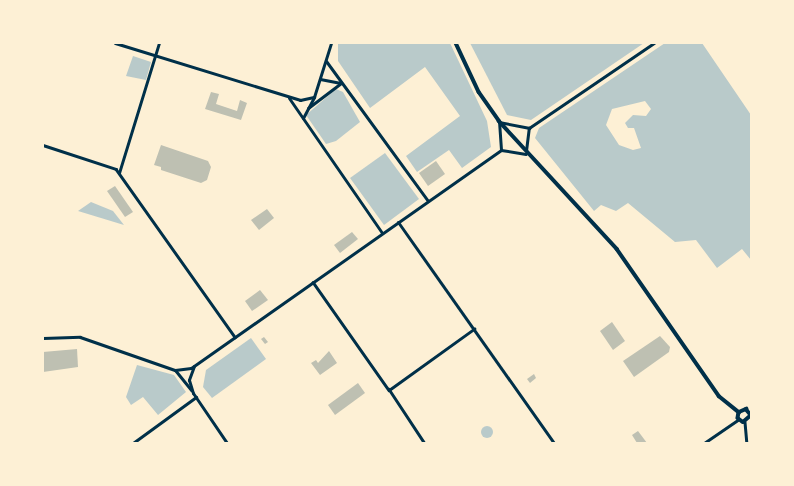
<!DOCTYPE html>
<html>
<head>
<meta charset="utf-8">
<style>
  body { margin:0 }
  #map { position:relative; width:794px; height:486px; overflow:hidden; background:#fdf0d5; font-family:"Crimson Pro",serif }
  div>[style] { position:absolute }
  .green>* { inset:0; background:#b9caca }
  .round { border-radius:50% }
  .building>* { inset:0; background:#bec0b2 }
  .minor>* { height:2.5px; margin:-1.25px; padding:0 1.25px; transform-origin:1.25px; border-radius:1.25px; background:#003049 }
  .tertiary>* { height:3px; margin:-1.5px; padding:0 1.5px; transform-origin:1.5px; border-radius:1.5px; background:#003049 }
  .secondary>* { height:3.5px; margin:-1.75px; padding:0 1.75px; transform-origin:1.75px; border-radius:1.75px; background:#003049 }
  span { translate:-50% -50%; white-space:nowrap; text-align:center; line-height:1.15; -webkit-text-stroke:3px #fdf0d5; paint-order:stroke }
  .frame { position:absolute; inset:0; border:44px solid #fdf0d5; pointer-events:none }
</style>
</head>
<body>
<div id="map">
  <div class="green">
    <div style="clip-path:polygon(338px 43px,450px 43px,487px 121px,491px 147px,462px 168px,449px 150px,417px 172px,406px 156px,460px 116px,425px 67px,370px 108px,338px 61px)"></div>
    <div style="clip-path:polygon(470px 43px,644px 43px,531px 120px,507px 115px)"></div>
    <div style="clip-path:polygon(evenodd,665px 43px,702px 43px,751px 115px,751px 260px,742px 249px,717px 268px,696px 240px,675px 242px,628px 203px,616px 211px,601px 205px,594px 211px,535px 138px,539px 128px,665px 43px,645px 101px,651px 109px,646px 116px,633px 115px,625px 123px,628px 128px,634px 128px,641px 148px,633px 150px,619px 145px,606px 125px,612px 109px,645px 101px)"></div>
    <div style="clip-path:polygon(133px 56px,151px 62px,146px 80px,126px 76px)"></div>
    <div style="clip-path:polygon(336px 89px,343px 92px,360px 122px,336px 141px,326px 144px,306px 115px)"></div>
    <div style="clip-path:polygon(385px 153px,419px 199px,384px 225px,350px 178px)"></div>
    <div style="clip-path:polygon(91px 202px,113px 211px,124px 225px,78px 211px)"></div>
    <div style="clip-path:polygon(251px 338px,266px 359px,212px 398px,203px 387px,206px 370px)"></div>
    <div style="clip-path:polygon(137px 365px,174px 375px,186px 392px,158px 415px,143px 397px,131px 405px,126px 397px)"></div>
    <div class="round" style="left:481px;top:426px;width:12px;height:12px"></div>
  </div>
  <div class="building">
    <div style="clip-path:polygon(211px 92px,219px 94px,216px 104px,237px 111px,240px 100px,247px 103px,241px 120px,205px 109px)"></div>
    <div style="clip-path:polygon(161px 145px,208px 161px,211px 167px,207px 180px,201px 183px,161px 170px,161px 167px,154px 165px)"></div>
    <div style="clip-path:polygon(436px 161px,445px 174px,428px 186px,419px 173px)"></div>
    <div style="clip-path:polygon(115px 186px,133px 212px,125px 217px,107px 191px)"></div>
    <div style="clip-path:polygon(267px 209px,274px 218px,259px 230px,251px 220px)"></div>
    <div style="clip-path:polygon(352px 232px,358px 239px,340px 253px,334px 245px)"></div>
    <div style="clip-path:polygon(260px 290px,268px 300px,252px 311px,245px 301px)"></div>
    <div style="clip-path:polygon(612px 322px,625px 341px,613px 350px,600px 331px)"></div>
    <div style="clip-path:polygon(660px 336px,670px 347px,669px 352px,634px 377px,623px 361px)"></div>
    <div style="clip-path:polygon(264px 337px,268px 342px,265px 344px,261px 339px)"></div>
    <div style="clip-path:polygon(77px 349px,78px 367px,43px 372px,43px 352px)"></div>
    <div style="clip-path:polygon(329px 351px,337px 363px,320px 375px,311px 363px,316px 360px,318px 363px)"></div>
    <div style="clip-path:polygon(534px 374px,536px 378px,530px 383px,527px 379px)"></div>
    <div style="clip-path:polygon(358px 383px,365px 393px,335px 415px,328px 405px)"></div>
    <div style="clip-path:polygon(638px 431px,647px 443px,637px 443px,632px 435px)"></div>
  </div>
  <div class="minor">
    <div style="left:499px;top:122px;width:31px;rotate:11deg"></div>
    <div style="left:529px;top:128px;width:151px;rotate:-34.2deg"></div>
    <div style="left:43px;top:145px;width:77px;rotate:18.2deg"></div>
    <div style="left:116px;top:169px;width:206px;rotate:54.7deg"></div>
    <div style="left:526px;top:151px;width:23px;rotate:-83deg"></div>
    <div style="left:119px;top:173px;width:136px;rotate:-72.9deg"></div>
    <div style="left:313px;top:282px;width:132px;rotate:54.9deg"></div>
    <div style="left:745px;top:422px;width:21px;rotate:85deg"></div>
    <div style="left:133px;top:443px;width:78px;rotate:-36.1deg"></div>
    <div style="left:424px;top:443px;width:64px;rotate:-123.4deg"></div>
    <div style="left:389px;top:390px;width:105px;rotate:-35.7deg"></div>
  </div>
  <div class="tertiary">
    <div style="left:115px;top:43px;width:194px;rotate:17.1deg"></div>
    <div style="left:300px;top:100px;width:14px;rotate:-12deg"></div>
    <div style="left:314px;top:97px;width:57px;rotate:-72.5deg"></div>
    <div style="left:326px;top:61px;width:173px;rotate:53.9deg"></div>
    <div style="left:320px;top:79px;width:21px;rotate:11deg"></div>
    <div style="left:289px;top:98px;width:164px;rotate:55.4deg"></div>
    <div style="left:308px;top:108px;width:41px;rotate:-37.1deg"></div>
    <div style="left:303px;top:118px;width:24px;rotate:-62deg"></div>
    <div style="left:499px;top:121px;width:29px;rotate:86deg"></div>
    <div style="left:398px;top:222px;width:271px;rotate:54.8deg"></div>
    <div style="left:43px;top:338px;width:37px;rotate:-2deg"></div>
    <div style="left:80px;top:337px;width:101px;rotate:19.2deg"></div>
    <div style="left:175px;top:370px;width:16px;rotate:-7deg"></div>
    <div style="left:191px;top:368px;width:379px;rotate:-35.1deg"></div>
    <div style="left:501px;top:150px;width:25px;rotate:9deg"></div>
    <div style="left:194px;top:366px;width:15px;rotate:110deg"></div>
    <div style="left:189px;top:380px;width:14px;rotate:73deg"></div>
    <div style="left:193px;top:393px;width:60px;rotate:55.8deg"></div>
    <div style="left:175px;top:370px;width:26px;rotate:51deg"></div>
    <div style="left:704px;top:443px;width:42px;rotate:-34.4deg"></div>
  </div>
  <div class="secondary">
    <div style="left:456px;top:43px;width:54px;rotate:64.9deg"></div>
    <div style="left:479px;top:92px;width:35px;rotate:55deg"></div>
    <div style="left:499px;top:121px;width:174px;rotate:47.3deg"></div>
    <div style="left:617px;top:249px;width:179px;rotate:55.2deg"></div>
    <div style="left:719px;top:396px;width:26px;rotate:39deg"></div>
    <div style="left:739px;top:412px;width:6px;rotate:99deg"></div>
    <div style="left:738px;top:418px;width:6px;rotate:39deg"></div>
    <div style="left:743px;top:422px;width:11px;rotate:-41deg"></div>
    <div style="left:739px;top:412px;width:8px;rotate:-23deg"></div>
    <div style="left:746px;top:409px;width:8px;rotate:50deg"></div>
  </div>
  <div class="frame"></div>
</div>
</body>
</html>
